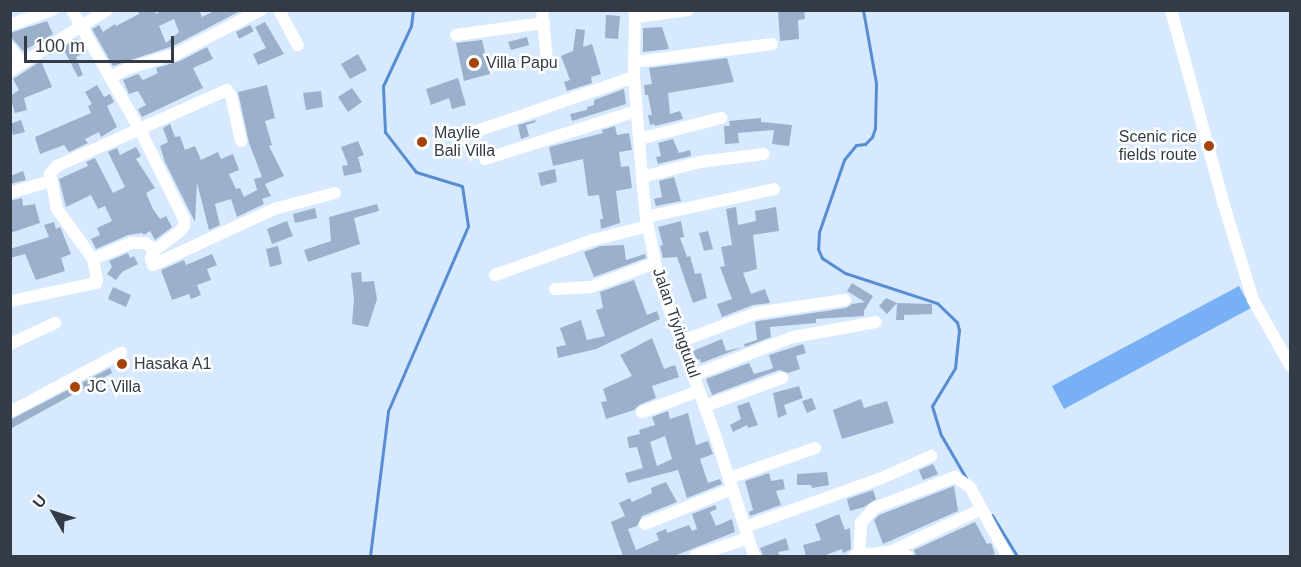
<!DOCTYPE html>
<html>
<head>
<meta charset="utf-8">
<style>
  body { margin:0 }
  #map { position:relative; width:1301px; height:567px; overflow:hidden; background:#d7e9ff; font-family:Arial,sans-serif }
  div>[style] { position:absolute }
  .forest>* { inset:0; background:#77b0f5 }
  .stream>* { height:3px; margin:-1.5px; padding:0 1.5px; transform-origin:1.5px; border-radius:1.5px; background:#568ed1 }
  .building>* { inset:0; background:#9bb0ca }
  .minor>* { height:12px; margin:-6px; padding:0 6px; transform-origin:6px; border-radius:6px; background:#fff }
  .dots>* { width:16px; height:16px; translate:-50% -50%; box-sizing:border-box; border:3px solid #fff; border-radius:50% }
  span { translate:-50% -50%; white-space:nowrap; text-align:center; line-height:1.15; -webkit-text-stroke:5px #fff; paint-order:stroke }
  .poi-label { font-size:16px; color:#323b46 }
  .left { translate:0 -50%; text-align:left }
  .right { translate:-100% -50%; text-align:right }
  .street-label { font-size:16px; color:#323b46 }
  .frame { position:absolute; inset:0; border:12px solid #323b46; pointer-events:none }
  .north { position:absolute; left:24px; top:483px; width:60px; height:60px; -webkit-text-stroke:4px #fff; paint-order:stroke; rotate:309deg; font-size:16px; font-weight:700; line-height:24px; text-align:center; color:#323b46 }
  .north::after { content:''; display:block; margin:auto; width:21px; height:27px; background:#323b46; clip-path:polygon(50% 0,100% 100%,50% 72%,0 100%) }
  .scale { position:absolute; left:24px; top:36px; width:150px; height:27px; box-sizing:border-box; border:3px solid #323b46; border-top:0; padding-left:8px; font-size:18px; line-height:21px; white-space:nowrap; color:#323b46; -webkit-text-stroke:4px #fff; paint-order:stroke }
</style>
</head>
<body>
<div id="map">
  <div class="forest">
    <div style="clip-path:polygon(1239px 286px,1251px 308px,1064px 409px,1052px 386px)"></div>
  </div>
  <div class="stream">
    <div style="left:863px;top:10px;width:74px;rotate:79.9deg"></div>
    <div style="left:876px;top:83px;width:45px;rotate:91.3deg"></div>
    <div style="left:875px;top:128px;width:9px;rotate:108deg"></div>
    <div style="left:872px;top:137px;width:10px;rotate:135deg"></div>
    <div style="left:865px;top:144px;width:9px;rotate:174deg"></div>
    <div style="left:856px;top:145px;width:19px;rotate:129deg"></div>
    <div style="left:844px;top:160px;width:76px;rotate:109.1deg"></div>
    <div style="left:819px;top:232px;width:17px;rotate:93deg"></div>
    <div style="left:818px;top:249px;width:10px;rotate:66deg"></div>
    <div style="left:822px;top:258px;width:27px;rotate:33deg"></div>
    <div style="left:845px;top:273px;width:97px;rotate:18.1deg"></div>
    <div style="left:937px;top:303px;width:28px;rotate:44deg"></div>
    <div style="left:957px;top:322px;width:8px;rotate:76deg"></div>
    <div style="left:959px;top:330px;width:38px;rotate:96deg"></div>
    <div style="left:955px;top:368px;width:44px;rotate:121.2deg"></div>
    <div style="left:932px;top:406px;width:30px;rotate:73deg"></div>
    <div style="left:941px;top:435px;width:50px;rotate:59.8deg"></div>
    <div style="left:992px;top:515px;width:48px;rotate:58.6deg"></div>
    <div style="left:370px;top:556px;width:146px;rotate:-82.9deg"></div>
    <div style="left:388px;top:411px;width:202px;rotate:-66.6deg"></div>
    <div style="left:468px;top:226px;width:40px;rotate:-98.5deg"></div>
    <div style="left:462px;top:186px;width:48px;rotate:-163.1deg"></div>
    <div style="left:416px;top:172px;width:51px;rotate:-127.8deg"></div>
    <div style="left:385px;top:132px;width:46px;rotate:-92.5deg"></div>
    <div style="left:383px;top:86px;width:66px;rotate:-65deg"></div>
    <div style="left:411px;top:26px;width:16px;rotate:-83deg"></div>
  </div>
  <div class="building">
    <div style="clip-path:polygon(evenodd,138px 10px,154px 10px,156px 14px,163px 10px,199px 10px,202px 17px,216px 10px,242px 10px,173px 46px,113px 66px,92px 29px,99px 25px,103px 32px,115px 24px,116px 26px,139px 14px,138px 10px,174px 19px,179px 32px,166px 43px,159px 26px,174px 19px)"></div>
    <div style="clip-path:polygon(778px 10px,804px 10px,805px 19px,798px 20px,799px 39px,780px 41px)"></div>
    <div style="clip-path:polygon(606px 15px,620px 16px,618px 39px,605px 38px)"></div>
    <div style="clip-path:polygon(47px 21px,53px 34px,23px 51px,10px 36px,10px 33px)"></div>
    <div style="clip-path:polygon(265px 22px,284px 54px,258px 65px,253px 54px,266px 48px,255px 27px)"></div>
    <div style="clip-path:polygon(250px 25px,254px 31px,239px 39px,236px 32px)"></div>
    <div style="clip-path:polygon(662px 27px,669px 49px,643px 52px,643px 28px)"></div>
    <div style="clip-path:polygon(576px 29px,585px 30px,583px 47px,592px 44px,601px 74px,591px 77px,592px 83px,567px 91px,564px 82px,570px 80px,561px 56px,573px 51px)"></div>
    <div style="clip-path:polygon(527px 37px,529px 45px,511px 50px,508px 42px)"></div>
    <div style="clip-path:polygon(76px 39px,83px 53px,76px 57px,83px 75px,78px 77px,63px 48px)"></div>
    <div style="clip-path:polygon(482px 40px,490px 74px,464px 81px,456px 43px)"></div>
    <div style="clip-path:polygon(207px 47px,213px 59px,193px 68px,203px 88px,142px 117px,138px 109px,146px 105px,138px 91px,129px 94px,123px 80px,138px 74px,143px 80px,158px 73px,156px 68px,180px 61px)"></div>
    <div style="clip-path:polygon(358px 54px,367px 70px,350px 79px,341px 64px)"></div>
    <div style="clip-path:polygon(727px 58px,734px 82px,668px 93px,670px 114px,680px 111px,683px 119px,655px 126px,654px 124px,650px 125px,648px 115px,652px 115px,648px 95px,645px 95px,644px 85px,652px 84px,649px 68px)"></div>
    <div style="clip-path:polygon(41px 61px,52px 87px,24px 98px,27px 110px,15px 113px,10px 96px,19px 90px,13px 79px)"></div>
    <div style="clip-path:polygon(458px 78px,466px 105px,452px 109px,449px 98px,431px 105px,426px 89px)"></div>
    <div style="clip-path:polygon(97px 85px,104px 97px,110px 94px,114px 102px,107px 106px,117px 127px,101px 137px,99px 132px,85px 139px,88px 143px,69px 152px,64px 145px,40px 154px,35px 137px,91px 113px,88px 106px,92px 104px,85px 92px)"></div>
    <div style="clip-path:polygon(267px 85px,275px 118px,265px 121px,272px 145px,269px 146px,284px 176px,265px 184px,271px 196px,262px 199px,264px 204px,237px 217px,231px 199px,215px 204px,220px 225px,209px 230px,197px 183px,195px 222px,165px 162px,160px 146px,168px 142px,163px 128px,170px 124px,175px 137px,180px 136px,185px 150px,195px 146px,201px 160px,218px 152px,221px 159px,233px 154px,239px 170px,229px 174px,236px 189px,240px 188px,244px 197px,257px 190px,254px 179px,262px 177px,249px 143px,238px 92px)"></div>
    <div style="clip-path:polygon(352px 88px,362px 102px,348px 112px,338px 97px)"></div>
    <div style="clip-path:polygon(624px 89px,626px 104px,572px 121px,570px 114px,587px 110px,587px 107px,594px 105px,594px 100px)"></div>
    <div style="clip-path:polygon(321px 91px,323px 107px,306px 110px,303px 93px)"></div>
    <div style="clip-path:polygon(761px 118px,761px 122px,792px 125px,789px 146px,772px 144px,774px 130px,738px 133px,739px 143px,725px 144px,724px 126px,730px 126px,729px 121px)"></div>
    <div style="clip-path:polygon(21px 120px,25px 132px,13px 135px,10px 124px)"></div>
    <div style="clip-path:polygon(535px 120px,536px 122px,526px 125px,529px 136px,521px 139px,518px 125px)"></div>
    <div style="clip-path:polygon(615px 126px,617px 135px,629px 133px,632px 150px,619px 152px,621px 167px,629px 166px,632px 188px,616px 191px,620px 223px,601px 229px,600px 219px,603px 219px,599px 195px,588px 196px,583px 159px,553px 166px,549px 147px,603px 133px,602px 130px)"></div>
    <div style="clip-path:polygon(673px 139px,679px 153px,690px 150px,691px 156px,658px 164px,656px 157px,661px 156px,658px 143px)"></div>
    <div style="clip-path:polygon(358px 141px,364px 155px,358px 157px,362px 172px,344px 176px,342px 166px,348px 165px,341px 147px)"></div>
    <div style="clip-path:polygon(136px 147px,141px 156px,136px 159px,155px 188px,146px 193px,153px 209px,160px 219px,166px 216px,172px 227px,155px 240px,150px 231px,144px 235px,142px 233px,128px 235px,96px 249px,91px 239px,100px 235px,97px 228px,112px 221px,105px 206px,98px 209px,91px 195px,66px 207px,59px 179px,88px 166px,86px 162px,95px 158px,113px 193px,125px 187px,108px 152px,117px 148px,120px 155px)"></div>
    <div style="clip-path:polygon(555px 169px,557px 182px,541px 186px,538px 173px)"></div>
    <div style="clip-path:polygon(23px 171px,26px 180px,10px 184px,10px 176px)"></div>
    <div style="clip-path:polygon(674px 177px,681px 201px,656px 206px,654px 199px,662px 197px,659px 181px)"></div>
    <div style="clip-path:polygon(22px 198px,23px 206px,35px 204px,40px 223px,10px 233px,10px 201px)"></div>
    <div style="clip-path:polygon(377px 204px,379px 211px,354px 218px,360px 244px,308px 262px,304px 250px,331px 241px,329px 217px)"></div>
    <div style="clip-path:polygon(736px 207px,738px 225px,756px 221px,755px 211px,776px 207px,779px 231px,753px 235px,757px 269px,743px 273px,751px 294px,765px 289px,770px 303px,753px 305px,722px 317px,717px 304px,732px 299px,720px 267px,725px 266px,721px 247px,732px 245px,726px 209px)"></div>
    <div style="clip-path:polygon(315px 208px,317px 218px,295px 223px,293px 214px)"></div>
    <div style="clip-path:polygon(287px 221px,293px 236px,272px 244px,267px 229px)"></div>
    <div style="clip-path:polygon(681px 221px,684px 237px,680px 238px,687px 257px,690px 256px,695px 274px,701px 273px,707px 298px,693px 303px,677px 257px,663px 258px,660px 246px,663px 245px,658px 227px)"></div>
    <div style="clip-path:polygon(54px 222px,56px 229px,60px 227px,61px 229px,71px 254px,61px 258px,65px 271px,36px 280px,25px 254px,10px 258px,10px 249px,49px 237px,44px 225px)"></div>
    <div style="clip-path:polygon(708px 231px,713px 249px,704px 251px,699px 233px)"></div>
    <div style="clip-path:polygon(624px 245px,626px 260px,645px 254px,646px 258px,594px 277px,584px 252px,601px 246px)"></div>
    <div style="clip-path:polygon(278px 246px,282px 264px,270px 267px,266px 249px)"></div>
    <div style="clip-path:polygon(128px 253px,130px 258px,134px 256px,138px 264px,122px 272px,116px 280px,107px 274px,112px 267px,109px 261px)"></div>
    <div style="clip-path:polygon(212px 254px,217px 265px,207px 269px,211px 280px,197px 285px,201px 295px,191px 299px,189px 294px,172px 300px,161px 270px,184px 260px,186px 265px)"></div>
    <div style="clip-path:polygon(361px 272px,362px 282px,374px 281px,377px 299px,368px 327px,352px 324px,354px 299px,351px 273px)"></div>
    <div style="clip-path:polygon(634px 280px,647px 315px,657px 311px,660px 319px,596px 349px,558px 358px,556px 347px,566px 345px,560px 328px,581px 320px,587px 340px,605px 336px,596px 310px,603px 308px,600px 292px)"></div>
    <div style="clip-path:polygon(852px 283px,873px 296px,864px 311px,864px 316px,816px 319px,816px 323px,770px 327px,771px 337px,745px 347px,744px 344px,757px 340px,755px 322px,758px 321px,846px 308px,852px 304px,865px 302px,847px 291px)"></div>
    <div style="clip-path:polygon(113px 287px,131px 295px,126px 307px,108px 299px)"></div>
    <div style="clip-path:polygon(886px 298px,897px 303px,887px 314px,879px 306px)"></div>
    <div style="clip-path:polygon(897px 303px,932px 304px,932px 314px,904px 315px,904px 320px,896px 320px)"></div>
    <div style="clip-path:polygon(652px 338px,664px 369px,675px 365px,679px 377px,652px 386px,656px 398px,639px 405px,634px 410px,606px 419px,601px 402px,607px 401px,603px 389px,632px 376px,620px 355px)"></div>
    <div style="clip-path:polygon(722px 339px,726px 351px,743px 347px,701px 363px,700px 359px,697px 360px,693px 351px)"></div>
    <div style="clip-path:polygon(803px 344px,806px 353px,796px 356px,800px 369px,788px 373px,779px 370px,712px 395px,706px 379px,749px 363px,754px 374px,771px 369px,773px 368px,769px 355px)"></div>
    <div style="clip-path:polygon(110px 368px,112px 373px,10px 429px,10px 420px)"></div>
    <div style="clip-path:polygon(799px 386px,803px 398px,784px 405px,787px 414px,778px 418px,773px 393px)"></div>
    <div style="clip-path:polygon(812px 398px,816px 409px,807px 413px,802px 401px)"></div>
    <div style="clip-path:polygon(861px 399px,864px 408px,887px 401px,894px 423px,842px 439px,833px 410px)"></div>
    <div style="clip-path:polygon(749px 402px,758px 425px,748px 428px,747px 425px,733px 432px,730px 425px,741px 419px,737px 406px)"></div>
    <div style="clip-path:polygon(evenodd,668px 411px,670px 419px,688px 413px,696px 445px,708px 441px,713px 454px,700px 459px,708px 483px,720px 479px,722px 484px,687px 498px,678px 470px,628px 483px,625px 473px,643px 468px,637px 447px,629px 448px,627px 437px,640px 434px,639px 430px,655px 425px,652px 417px,668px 411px,665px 436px,672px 459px,657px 466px,650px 442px,665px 436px)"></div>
    <div style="clip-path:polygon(933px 464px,938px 474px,923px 480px,919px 470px)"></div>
    <div style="clip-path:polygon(827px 472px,829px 485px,812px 488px,811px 485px,797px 485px,797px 474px)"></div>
    <div style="clip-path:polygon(769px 473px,771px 481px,783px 479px,785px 489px,776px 491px,781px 505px,750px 516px,749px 512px,753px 510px,745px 481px)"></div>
    <div style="clip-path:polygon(666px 482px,677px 502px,642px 516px,637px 526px,628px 529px,636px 550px,659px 540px,656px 533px,666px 529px,667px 533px,689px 525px,692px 531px,697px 529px,692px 514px,715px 505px,717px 509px,710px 512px,716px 526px,732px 519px,735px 532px,674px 556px,623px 556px,611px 522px,625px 516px,619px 503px,630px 498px,632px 502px,652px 493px,651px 488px)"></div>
    <div style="clip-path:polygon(954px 486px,958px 511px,883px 544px,874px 520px,879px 515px)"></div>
    <div style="clip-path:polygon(873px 490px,876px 499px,864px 507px,850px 511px,847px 499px)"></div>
    <div style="clip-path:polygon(839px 514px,845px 530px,850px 528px,851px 549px,843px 553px,842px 549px,823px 556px,806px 556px,803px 545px,821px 540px,815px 524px)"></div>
    <div style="clip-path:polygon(975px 522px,987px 544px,991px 543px,995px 554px,988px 556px,916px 556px,914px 550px)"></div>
    <div style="clip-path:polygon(786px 538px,789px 550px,778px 552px,780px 556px,763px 556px,760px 548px)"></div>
  </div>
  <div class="minor">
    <div style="left:72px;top:10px;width:138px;rotate:60.5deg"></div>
    <div style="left:140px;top:130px;width:99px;rotate:63.7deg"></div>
    <div style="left:184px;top:219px;width:7px;rotate:90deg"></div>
    <div style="left:184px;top:226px;width:8px;rotate:130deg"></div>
    <div style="left:179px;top:232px;width:30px;rotate:143deg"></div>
    <div style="left:155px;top:250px;width:9px;rotate:117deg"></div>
    <div style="left:151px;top:258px;width:7px;rotate:74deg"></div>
    <div style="left:153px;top:265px;width:133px;rotate:-24.8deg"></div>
    <div style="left:274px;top:209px;width:63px;rotate:-14.7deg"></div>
    <div style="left:279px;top:10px;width:40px;rotate:62deg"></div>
    <div style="left:542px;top:10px;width:51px;rotate:84.4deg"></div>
    <div style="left:635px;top:10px;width:67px;rotate:90.9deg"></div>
    <div style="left:634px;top:77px;width:100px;rotate:85.4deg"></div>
    <div style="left:642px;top:177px;width:40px;rotate:84.3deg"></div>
    <div style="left:646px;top:217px;width:65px;rotate:78.5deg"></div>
    <div style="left:659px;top:281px;width:167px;rotate:70deg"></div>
    <div style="left:716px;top:438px;width:124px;rotate:72.1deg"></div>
    <div style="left:1171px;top:10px;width:202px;rotate:74.8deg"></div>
    <div style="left:1224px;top:205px;width:99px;rotate:73deg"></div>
    <div style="left:1253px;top:300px;width:75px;rotate:60.4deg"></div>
    <div style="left:635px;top:17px;width:53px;rotate:-7.5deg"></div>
    <div style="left:10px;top:25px;width:45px;rotate:-19.7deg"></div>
    <div style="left:456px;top:35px;width:89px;rotate:-7.8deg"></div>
    <div style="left:10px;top:48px;width:19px;rotate:51deg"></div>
    <div style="left:634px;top:62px;width:139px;rotate:-7.4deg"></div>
    <div style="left:10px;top:71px;width:115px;rotate:-32.2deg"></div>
    <div style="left:110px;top:77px;width:21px;rotate:-25deg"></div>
    <div style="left:129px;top:68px;width:49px;rotate:-16.6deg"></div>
    <div style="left:176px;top:54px;width:96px;rotate:-27.4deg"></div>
    <div style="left:474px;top:132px;width:169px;rotate:-19deg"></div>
    <div style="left:639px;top:139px;width:85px;rotate:-14.4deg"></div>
    <div style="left:485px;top:159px;width:158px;rotate:-17.6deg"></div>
    <div style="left:642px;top:177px;width:60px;rotate:-14.5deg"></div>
    <div style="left:700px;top:162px;width:64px;rotate:-7.2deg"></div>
    <div style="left:10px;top:193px;width:42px;rotate:-16.7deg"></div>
    <div style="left:646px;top:217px;width:131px;rotate:-12.3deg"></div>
    <div style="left:93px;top:259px;width:41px;rotate:-22.8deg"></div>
    <div style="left:131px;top:243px;width:14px"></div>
    <div style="left:145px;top:243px;width:12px;rotate:35deg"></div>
    <div style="left:495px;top:275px;width:104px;rotate:-19.7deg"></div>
    <div style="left:593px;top:240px;width:57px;rotate:-14.3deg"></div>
    <div style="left:555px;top:289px;width:36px;rotate:-3deg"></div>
    <div style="left:591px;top:287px;width:68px;rotate:-20.6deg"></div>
    <div style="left:11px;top:301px;width:87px;rotate:-12deg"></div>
    <div style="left:96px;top:283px;width:3px;rotate:-72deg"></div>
    <div style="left:97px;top:280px;width:21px;rotate:-101deg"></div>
    <div style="left:93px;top:259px;width:62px;rotate:-125.8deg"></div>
    <div style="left:57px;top:209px;width:36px;rotate:-101deg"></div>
    <div style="left:50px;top:174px;width:11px;rotate:-49deg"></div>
    <div style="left:57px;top:166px;width:186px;rotate:-24.1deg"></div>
    <div style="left:227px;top:90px;width:7px;rotate:56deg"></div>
    <div style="left:231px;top:96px;width:46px;rotate:77.5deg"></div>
    <div style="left:682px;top:341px;width:79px;rotate:-20.7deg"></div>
    <div style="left:756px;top:313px;width:90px;rotate:-8.3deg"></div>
    <div style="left:10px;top:344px;width:50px;rotate:-25deg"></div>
    <div style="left:694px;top:375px;width:106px;rotate:-21deg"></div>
    <div style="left:793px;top:337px;width:84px;rotate:-10.2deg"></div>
    <div style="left:705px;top:406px;width:82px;rotate:-20deg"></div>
    <div style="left:10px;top:412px;width:126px;rotate:-28deg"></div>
    <div style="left:642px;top:412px;width:61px;rotate:-20.2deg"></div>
    <div style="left:729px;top:478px;width:91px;rotate:-19.2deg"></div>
    <div style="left:645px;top:524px;width:94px;rotate:-21.9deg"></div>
    <div style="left:745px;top:527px;width:145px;rotate:-19.7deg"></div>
    <div style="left:882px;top:478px;width:54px;rotate:-24.2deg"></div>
    <div style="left:892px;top:551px;width:99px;rotate:-25deg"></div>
    <div style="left:859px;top:554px;width:31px;rotate:-86deg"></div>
    <div style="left:861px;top:523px;width:20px;rotate:-49deg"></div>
    <div style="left:874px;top:508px;width:87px;rotate:-20.9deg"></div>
    <div style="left:955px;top:477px;width:18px;rotate:34deg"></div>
    <div style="left:970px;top:487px;width:78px;rotate:61.8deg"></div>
    <div style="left:695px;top:556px;width:56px;rotate:-18.8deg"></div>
    <div style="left:854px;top:556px;width:38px;rotate:-7deg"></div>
    <div style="left:892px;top:551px;width:16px;rotate:18deg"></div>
  </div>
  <div class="dots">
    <div style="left:474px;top:63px;background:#a64308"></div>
    <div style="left:422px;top:142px;background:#a64308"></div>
    <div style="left:1209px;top:146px;background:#a64308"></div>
    <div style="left:122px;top:364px;background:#a64308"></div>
    <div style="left:75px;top:387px;background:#a64308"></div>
  </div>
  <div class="poi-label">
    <span class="left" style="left:486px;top:63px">Villa Papu</span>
    <span class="left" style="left:434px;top:142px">Maylie<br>Bali Villa</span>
    <span class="right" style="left:1197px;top:146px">Scenic rice<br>fields route</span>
    <span class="left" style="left:134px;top:364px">Hasaka A1</span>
    <span class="left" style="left:87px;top:387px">JC Villa</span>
  </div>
  <div class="street-label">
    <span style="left:676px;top:323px;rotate:71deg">Jalan Tiyingtutul</span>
  </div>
  <div class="frame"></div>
  <div class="north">U</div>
  <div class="scale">100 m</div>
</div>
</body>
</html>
